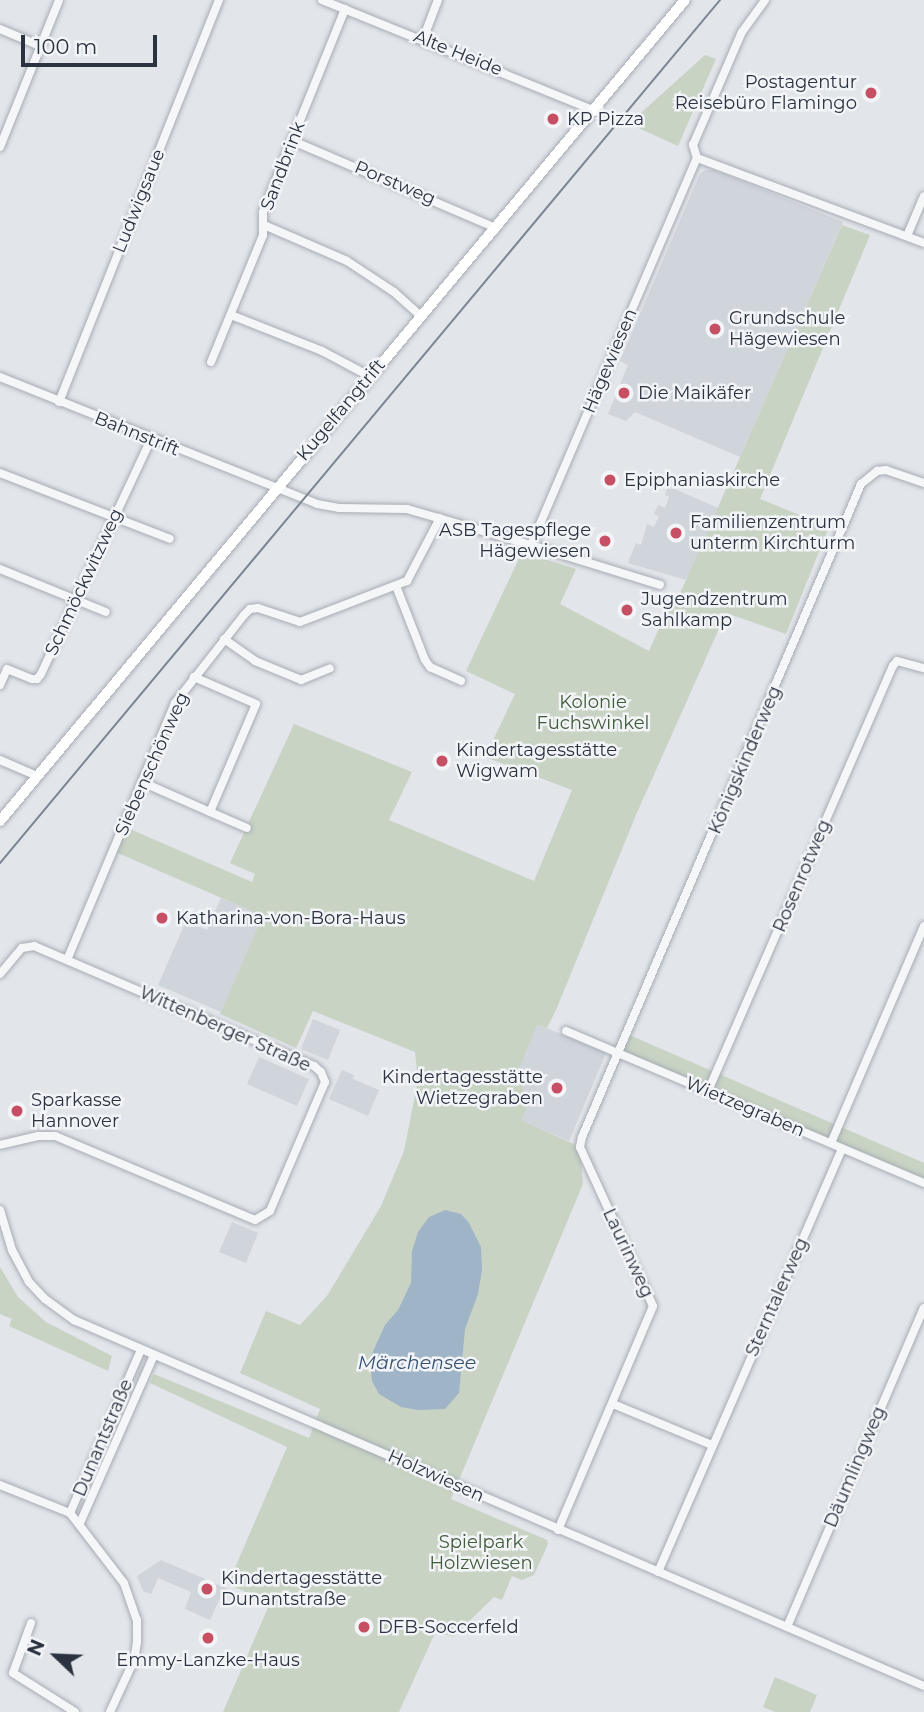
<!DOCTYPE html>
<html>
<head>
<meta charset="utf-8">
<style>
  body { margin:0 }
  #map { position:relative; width:924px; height:1712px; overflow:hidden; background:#e2e5ea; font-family:Montserrat,sans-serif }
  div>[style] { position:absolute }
  .built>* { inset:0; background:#d0d4db }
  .green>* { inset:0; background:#c8d3c4 }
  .water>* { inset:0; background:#9fb4c7 }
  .roads { filter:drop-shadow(0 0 2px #a7acb4) drop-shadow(0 0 2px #a7acb4) }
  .street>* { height:8px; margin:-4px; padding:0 4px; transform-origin:4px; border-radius:4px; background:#f5f6f8 }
  .secondary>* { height:10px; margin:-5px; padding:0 5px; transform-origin:5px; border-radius:5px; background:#fff }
  .tram>* { height:2px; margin:-1px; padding:0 1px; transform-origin:1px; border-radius:1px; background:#7c8592 }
  .dots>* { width:19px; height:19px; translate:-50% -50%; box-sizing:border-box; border:4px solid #f2f4f7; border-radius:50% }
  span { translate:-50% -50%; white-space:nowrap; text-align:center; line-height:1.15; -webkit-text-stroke:5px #f2f4f7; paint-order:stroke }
  .street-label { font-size:18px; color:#2b3341 }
  .poi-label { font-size:18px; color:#2b3341 }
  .right { translate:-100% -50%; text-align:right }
  .left { translate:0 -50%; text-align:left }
  .park-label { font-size:18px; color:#405c39 }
  .water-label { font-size:19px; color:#375372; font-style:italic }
  .north { position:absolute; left:21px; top:1621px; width:70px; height:70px; -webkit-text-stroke:5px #f2f4f7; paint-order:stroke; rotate:293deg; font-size:19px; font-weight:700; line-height:28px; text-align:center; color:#2b3341 }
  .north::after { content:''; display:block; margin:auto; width:24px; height:32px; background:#2b3341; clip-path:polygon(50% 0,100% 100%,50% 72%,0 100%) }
  .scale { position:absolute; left:21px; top:35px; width:136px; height:32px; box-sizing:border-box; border:4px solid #2b3341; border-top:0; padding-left:9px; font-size:21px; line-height:24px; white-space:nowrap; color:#2b3341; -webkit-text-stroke:5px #f2f4f7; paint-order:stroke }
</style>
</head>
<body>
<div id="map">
  <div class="built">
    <div style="clip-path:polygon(705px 170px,714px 170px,843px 222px,740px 457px,635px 412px,626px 421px,608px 414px,628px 365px,620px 361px,700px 174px)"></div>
    <div style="clip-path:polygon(668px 486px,718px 508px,686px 580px,628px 563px,636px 543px,641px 545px,647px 524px,654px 527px,659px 516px,654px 514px,658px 505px,665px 508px,669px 497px,665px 495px)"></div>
    <div style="clip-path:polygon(221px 898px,254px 912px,259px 924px,221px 1012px,158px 985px,186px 921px,207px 930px)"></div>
    <div style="clip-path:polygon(313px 1019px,340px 1030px,328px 1060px,301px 1049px)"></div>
    <div style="clip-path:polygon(537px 1024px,606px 1053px,569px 1141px,521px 1120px,520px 1067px)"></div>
    <div style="clip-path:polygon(259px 1057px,309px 1079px,297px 1106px,247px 1084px)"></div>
    <div style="clip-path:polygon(342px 1070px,354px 1075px,353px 1079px,379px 1090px,368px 1116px,329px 1099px)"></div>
    <div style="clip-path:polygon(232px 1222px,258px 1233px,246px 1263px,219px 1252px)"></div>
    <div style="clip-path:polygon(161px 1560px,233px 1591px,231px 1597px,222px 1594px,210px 1620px,185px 1609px,191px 1592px,158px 1578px,151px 1594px,143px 1591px,137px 1576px)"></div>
  </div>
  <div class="green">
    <div style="clip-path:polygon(705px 55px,716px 59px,678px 146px,634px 126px,632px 121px)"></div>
    <div style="clip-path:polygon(842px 225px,870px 235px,760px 499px,829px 527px,786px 634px,726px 613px,636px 815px,556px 1010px,547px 1028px,537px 1025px,520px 1067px,526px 1109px,521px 1120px,580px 1147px,583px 1184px,451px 1499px,547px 1540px,548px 1544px,534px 1575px,522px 1580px,512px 1576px,502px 1600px,494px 1597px,453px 1637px,436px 1631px,399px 1712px,223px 1712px,270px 1603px,228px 1584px,287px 1447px,150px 1383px,154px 1374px,309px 1438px,320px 1409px,240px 1373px,266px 1311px,300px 1325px,327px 1296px,381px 1206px,404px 1151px,418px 1080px,415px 1052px,313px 1011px,296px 1048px,220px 1014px,259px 924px,254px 912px,113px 851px,123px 826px,252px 882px,255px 874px,230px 863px,294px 724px,412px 772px,389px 820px,534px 881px,572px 790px,485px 757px,515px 694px,466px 671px,522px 552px,576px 569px,560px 604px,649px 651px,674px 595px,679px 596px)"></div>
    <div style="clip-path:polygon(627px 1034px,924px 1163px,924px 1183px,618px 1053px)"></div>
    <div style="clip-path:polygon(0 1267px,18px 1297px,46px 1322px,112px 1356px,108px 1371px,9px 1326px,12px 1319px,0 1314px)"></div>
    <div style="clip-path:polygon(775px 1677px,817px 1695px,810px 1712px,775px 1712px,763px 1707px)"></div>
  </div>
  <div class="water">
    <div style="clip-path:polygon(445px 1210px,461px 1214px,469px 1223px,481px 1247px,482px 1270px,478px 1294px,465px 1329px,459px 1393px,445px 1409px,418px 1410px,401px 1407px,379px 1394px,372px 1381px,370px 1358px,385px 1325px,398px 1310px,411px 1283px,412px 1251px,418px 1232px,429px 1217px)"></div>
  </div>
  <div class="roads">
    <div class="street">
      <div style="left:322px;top:0;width:292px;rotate:22.1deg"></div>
      <div style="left:0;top:29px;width:43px;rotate:23deg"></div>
      <div style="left:423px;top:39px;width:42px;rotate:-69deg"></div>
      <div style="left:293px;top:141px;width:221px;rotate:23.2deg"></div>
      <div style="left:0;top:147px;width:158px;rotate:-68.1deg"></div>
      <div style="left:697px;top:158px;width:14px;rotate:-107deg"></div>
      <div style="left:693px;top:145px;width:123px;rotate:-66.6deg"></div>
      <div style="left:742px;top:32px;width:39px;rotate:-54deg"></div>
      <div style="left:264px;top:225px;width:90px;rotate:23.4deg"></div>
      <div style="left:347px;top:261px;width:56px;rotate:33.4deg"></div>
      <div style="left:394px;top:292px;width:36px;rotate:42deg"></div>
      <div style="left:907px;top:236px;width:43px;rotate:-67deg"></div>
      <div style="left:231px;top:315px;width:98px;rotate:21.6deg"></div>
      <div style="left:322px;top:351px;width:53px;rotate:28deg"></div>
      <div style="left:211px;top:362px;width:137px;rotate:-67.7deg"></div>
      <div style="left:263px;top:235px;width:23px;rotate:-90deg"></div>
      <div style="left:263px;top:212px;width:219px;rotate:-68deg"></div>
      <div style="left:0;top:377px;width:341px;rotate:21.8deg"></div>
      <div style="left:317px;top:504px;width:22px;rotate:10deg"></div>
      <div style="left:339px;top:508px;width:68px;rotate:0.8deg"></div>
      <div style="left:407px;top:509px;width:129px;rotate:16.2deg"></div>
      <div style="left:531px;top:545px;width:421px;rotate:-66.8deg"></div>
      <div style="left:697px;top:158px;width:242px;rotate:20.5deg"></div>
      <div style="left:59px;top:402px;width:433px;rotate:-68.3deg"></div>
      <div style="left:0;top:473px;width:182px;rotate:21.2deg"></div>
      <div style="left:531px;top:545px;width:135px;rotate:17.2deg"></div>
      <div style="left:0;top:569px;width:114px;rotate:22.1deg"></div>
      <div style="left:396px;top:586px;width:79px;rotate:68.6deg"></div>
      <div style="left:425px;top:660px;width:9px;rotate:54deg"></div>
      <div style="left:430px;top:667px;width:34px;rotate:24deg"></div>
      <div style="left:224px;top:639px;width:38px;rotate:35deg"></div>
      <div style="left:255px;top:661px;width:50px;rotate:22.4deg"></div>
      <div style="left:301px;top:680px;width:31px;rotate:-22deg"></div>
      <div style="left:0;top:685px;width:17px;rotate:-66deg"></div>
      <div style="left:7px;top:669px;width:27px;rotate:22deg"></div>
      <div style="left:32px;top:679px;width:5px"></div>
      <div style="left:37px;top:679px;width:6px;rotate:-51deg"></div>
      <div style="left:41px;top:674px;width:259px;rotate:-64.9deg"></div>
      <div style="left:0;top:760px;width:40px;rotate:23.4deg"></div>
      <div style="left:142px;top:782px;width:74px;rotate:23.8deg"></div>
      <div style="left:210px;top:812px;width:117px;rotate:-66.9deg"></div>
      <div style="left:256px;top:704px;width:68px;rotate:-156.5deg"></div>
      <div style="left:210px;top:812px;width:40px;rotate:23.4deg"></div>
      <div style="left:67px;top:960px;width:279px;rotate:-67.2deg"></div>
      <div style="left:175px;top:703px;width:112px;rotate:-51.9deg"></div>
      <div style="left:244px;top:615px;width:8px;rotate:-45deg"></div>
      <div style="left:250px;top:609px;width:8px;rotate:-7deg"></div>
      <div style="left:258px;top:608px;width:44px;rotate:18.4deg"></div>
      <div style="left:300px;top:622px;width:115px;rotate:-21deg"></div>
      <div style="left:407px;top:581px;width:71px;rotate:-62.4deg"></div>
      <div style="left:0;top:974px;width:34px;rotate:-50deg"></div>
      <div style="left:22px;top:948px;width:12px;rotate:-9deg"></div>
      <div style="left:34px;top:946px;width:305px;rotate:23.2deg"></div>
      <div style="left:314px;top:1066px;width:9px;rotate:41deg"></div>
      <div style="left:321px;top:1072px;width:11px;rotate:68deg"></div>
      <div style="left:325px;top:1082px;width:140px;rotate:113.1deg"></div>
      <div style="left:270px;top:1211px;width:17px;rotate:149deg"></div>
      <div style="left:255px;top:1220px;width:217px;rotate:-157.2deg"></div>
      <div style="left:55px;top:1136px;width:17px;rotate:180deg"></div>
      <div style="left:38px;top:1136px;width:39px;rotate:167deg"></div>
      <div style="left:566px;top:1031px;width:389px;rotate:23deg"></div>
      <div style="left:708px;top:1091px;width:464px;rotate:-66.5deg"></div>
      <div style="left:893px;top:666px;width:6px;rotate:-51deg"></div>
      <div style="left:897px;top:661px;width:28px;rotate:15deg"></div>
      <div style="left:831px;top:1143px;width:236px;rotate:-66.8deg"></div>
      <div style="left:0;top:1210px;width:42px;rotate:73.3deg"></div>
      <div style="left:12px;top:1250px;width:36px;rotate:62deg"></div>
      <div style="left:29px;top:1282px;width:23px;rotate:47deg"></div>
      <div style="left:45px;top:1299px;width:36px;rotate:36deg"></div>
      <div style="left:74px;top:1320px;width:925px;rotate:23.3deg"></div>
      <div style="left:613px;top:1404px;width:107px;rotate:22.5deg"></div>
      <div style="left:0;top:1485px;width:75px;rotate:21.8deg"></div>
      <div style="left:70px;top:1513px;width:88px;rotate:52.4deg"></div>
      <div style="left:124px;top:1583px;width:39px;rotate:71deg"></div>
      <div style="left:137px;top:1620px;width:22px;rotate:90deg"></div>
      <div style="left:137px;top:1642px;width:18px;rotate:99deg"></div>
      <div style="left:134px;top:1660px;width:57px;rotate:114.8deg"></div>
      <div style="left:70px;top:1513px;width:178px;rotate:-66.5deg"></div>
      <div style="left:80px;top:1523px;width:184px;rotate:-66.2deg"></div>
      <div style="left:558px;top:1530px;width:243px;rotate:-67deg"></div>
      <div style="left:653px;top:1306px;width:175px;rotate:-114.7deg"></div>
      <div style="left:580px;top:1147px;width:10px;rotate:-79deg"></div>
      <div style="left:582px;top:1137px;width:710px;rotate:-66.86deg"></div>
      <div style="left:861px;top:484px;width:21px;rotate:-39deg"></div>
      <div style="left:877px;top:471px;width:9px;rotate:-6deg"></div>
      <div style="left:886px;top:470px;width:40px;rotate:18.9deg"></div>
      <div style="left:658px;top:1572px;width:462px;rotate:-66.5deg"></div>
      <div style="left:31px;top:1623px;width:53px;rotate:109.8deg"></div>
      <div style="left:13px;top:1673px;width:73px;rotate:32.2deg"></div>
      <div style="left:787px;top:1627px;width:347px;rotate:-66.8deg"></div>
    </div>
    <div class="secondary">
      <div style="left:0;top:821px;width:1069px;rotate:-50.16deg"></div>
    </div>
  </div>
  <div class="tram">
    <div style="left:0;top:863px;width:1124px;rotate:-50.16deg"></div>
  </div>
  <div class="dots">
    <div style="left:871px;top:93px;background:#c74f64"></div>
    <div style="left:553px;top:119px;background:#c74f64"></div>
    <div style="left:715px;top:329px;background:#c74f64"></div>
    <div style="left:624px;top:393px;background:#c74f64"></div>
    <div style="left:610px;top:480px;background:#c74f64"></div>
    <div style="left:676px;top:533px;background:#c74f64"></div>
    <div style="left:605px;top:541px;background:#c74f64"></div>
    <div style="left:627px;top:610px;background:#c74f64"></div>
    <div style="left:442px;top:761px;background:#c74f64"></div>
    <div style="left:162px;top:918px;background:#c74f64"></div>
    <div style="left:557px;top:1088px;background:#c74f64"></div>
    <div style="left:17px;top:1111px;background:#c74f64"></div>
    <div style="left:207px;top:1589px;background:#c74f64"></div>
    <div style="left:364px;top:1627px;background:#c74f64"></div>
    <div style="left:208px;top:1638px;background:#c74f64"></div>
  </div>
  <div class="street-label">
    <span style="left:458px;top:53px;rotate:22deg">Alte Heide</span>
    <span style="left:283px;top:166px;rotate:-69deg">Sandbrink</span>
    <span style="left:395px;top:183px;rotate:23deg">Porstweg</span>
    <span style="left:139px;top:201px;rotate:-68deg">Ludwigsaue</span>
    <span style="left:610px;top:361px;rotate:-67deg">Hägewiesen</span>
    <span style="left:341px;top:410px;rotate:-50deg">Kugelfangtrift</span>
    <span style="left:137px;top:434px;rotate:22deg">Bahnstrift</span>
    <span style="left:84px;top:582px;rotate:-65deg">Schmöckwitzweg</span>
    <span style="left:745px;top:760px;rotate:-67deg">Königskinderweg</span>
    <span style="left:152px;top:764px;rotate:-66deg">Siebenschönweg</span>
    <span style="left:802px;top:876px;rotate:-67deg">Rosenrotweg</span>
    <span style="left:225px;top:1029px;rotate:24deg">Wittenberger Straße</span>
    <span style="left:745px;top:1107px;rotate:23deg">Wietzegraben</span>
    <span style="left:628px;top:1253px;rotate:65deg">Laurinweg</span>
    <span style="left:777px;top:1297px;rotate:-66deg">Sterntalerweg</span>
    <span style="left:103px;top:1438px;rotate:-67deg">Dunantstraße</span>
    <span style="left:855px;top:1467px;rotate:-67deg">Däumlingweg</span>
    <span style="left:436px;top:1476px;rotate:24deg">Holzwiesen</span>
  </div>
  <div class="poi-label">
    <span class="right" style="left:857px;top:93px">Postagentur<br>Reisebüro Flamingo</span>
    <span class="left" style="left:567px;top:119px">KP Pizza</span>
    <span class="left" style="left:729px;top:329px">Grundschule<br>Hägewiesen</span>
    <span class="left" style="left:638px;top:393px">Die Maikäfer</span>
    <span class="left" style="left:624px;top:480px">Epiphaniaskirche</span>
    <span class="left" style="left:690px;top:533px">Familienzentrum<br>unterm Kirchturm</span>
    <span class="right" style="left:591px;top:541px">ASB Tagespflege<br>Hägewiesen</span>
    <span class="left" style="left:641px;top:610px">Jugendzentrum<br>Sahlkamp</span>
    <span class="left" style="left:456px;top:761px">Kindertagesstätte<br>Wigwam</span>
    <span class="left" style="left:176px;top:918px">Katharina-von-Bora-Haus</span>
    <span class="right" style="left:543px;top:1088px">Kindertagesstätte<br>Wietzegraben</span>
    <span class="left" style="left:31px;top:1111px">Sparkasse<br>Hannover</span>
    <span class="left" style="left:221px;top:1589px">Kindertagesstätte<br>Dunantstraße</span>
    <span class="left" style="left:378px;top:1627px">DFB-Soccerfeld</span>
    <span style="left:208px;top:1660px">Emmy-Lanzke-Haus</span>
  </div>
  <div class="park-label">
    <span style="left:593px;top:713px">Kolonie<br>Fuchswinkel</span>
    <span style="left:481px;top:1553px">Spielpark<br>Holzwiesen</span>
  </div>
  <div class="water-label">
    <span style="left:417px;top:1363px">Märchensee</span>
  </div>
  <div class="north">N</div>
  <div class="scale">100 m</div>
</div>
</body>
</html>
